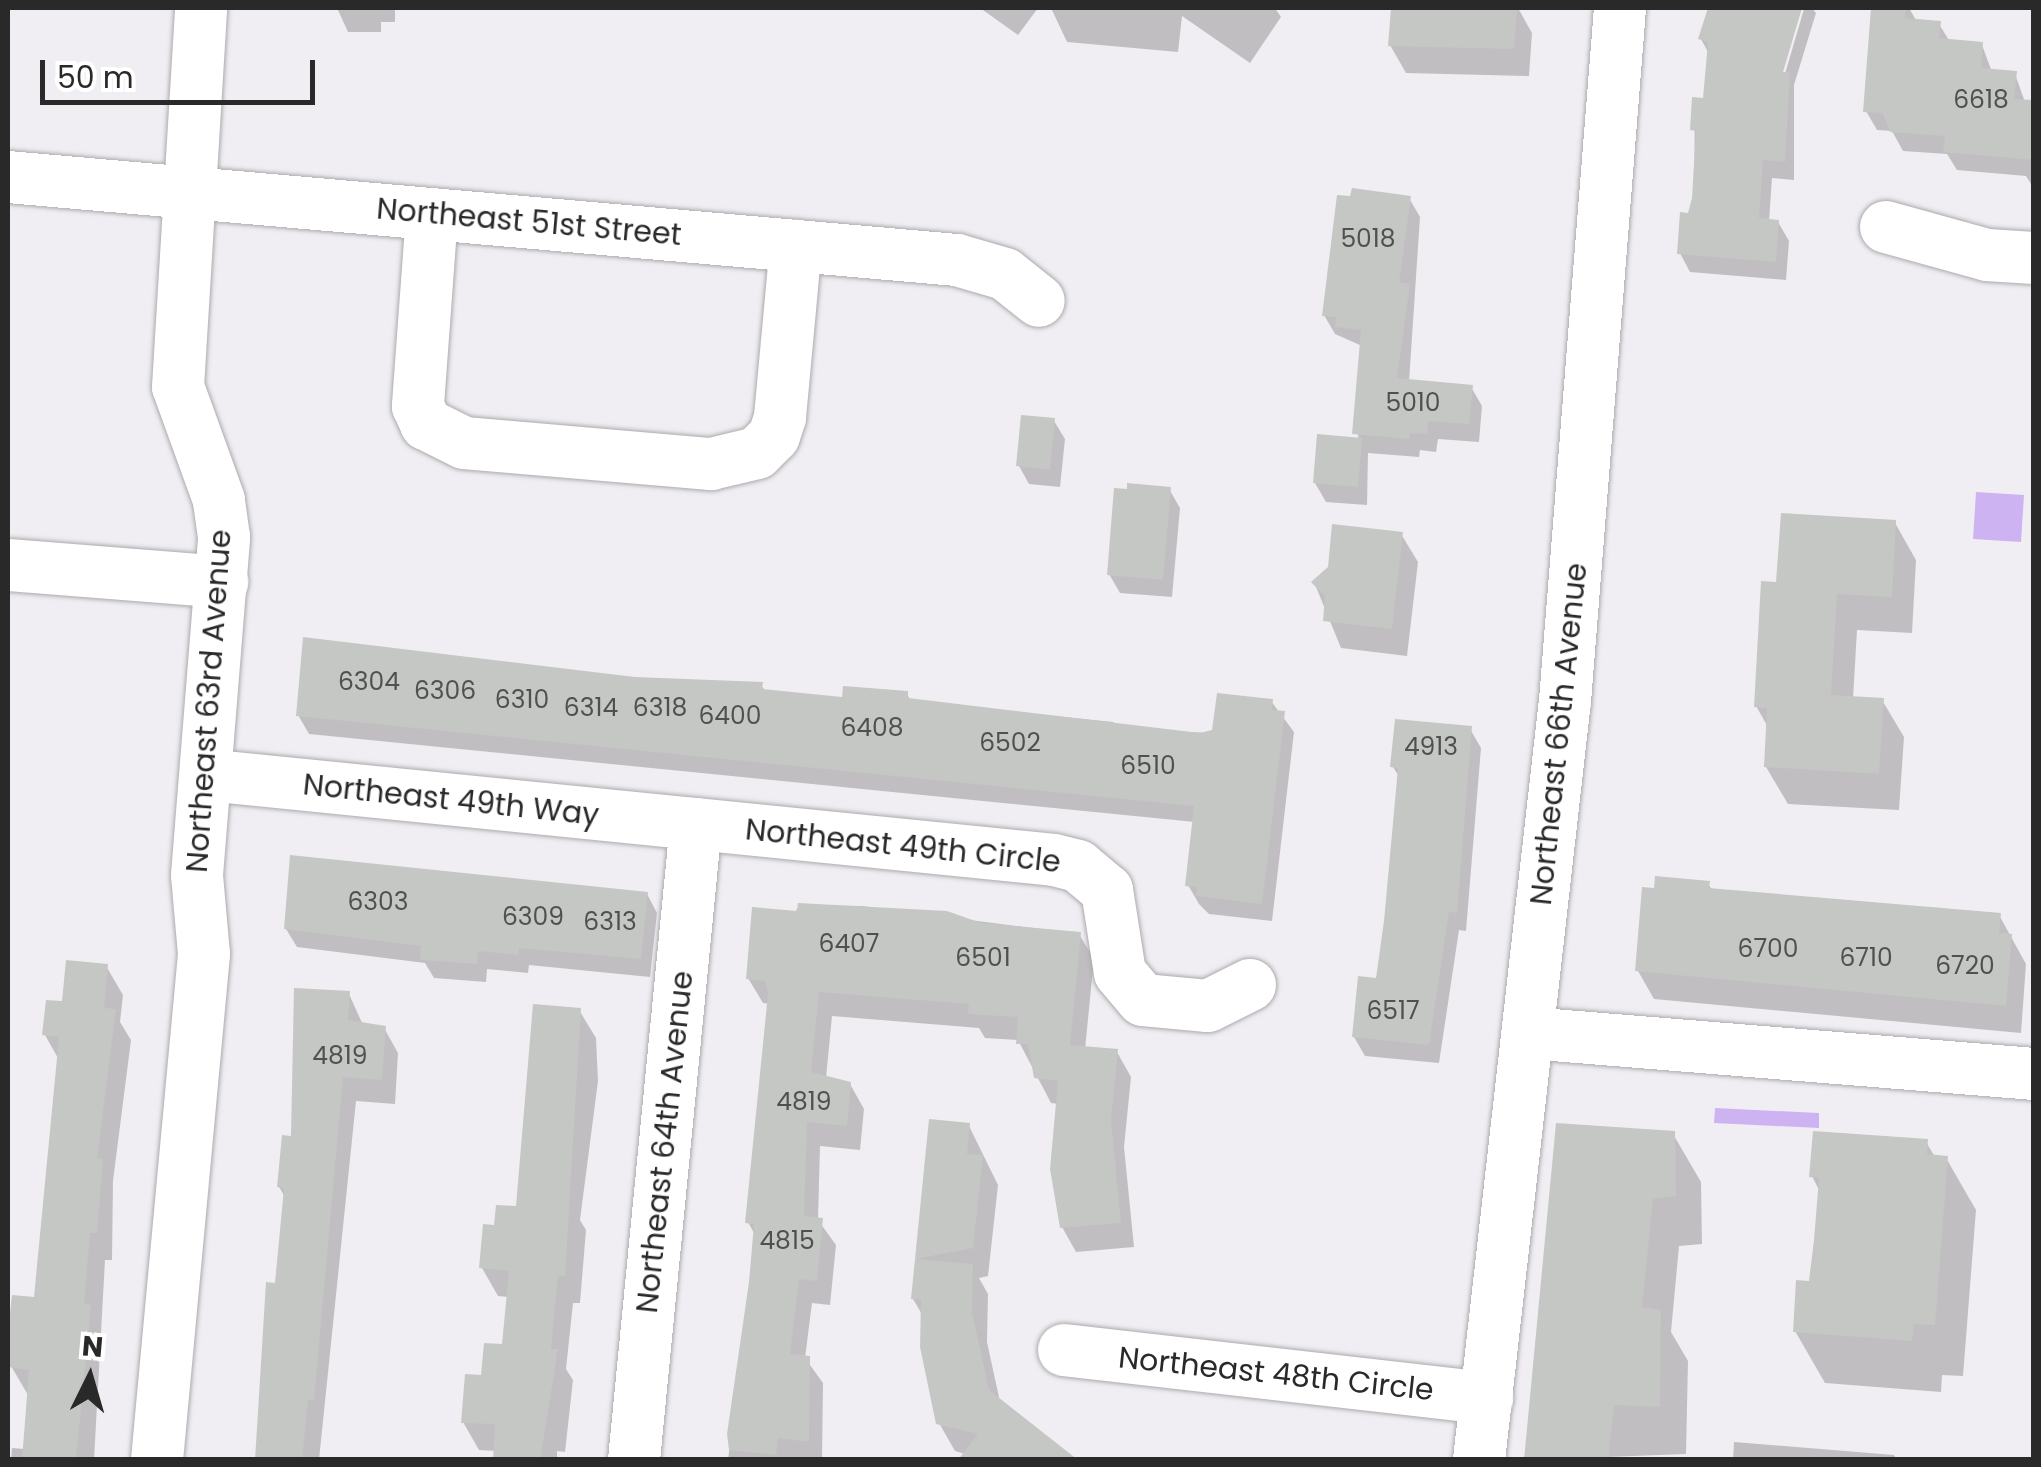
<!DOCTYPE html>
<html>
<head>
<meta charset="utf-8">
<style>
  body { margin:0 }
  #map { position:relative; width:2041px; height:1467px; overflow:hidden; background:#f0eef2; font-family:Poppins,sans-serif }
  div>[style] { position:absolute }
  .green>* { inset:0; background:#ceb3f3 }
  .shadow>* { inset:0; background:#0003 }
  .building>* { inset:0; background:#c5c7c4 }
  .roads { filter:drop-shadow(0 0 2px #acaaae) drop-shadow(0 0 2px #acaaae) }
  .minor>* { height:52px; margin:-26px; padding:0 26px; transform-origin:26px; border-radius:26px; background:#fff }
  span { translate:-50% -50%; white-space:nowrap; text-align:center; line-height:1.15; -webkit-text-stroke:8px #fff; paint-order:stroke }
  .number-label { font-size:25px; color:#505050 }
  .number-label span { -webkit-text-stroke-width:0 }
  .street-label { font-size:30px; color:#29292a }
  .frame { position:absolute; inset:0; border:10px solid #29292a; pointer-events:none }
  .north { position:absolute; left:40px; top:1327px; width:100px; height:100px; -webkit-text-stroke:8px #fff; paint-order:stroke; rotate:5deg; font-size:28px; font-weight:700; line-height:40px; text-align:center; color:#29292a }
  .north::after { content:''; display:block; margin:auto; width:35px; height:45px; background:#29292a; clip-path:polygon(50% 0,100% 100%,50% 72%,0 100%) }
  .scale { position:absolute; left:40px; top:60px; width:275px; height:45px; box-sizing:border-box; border:5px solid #29292a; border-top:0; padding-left:12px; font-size:30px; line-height:35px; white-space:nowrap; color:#29292a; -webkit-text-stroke:8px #fff; paint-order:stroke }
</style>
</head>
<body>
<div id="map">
  <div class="green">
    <div style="clip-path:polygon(1976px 492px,2024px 495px,2021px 542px,1973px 539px)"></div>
    <div style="clip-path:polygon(1715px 1108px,1819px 1113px,1819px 1128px,1714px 1123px)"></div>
  </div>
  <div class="shadow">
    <div style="clip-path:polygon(337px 8px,395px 8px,395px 22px,381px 22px,381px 32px,348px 32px)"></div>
    <div style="clip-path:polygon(980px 8px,1038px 8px,1018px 35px)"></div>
    <div style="clip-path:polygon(1051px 8px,1275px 8px,1281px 17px,1250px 63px,1182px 16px,1178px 52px,1067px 42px)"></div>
    <div style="clip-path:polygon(1393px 8px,1518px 8px,1532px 33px,1529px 76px,1406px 73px,1390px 45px)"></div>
    <div style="clip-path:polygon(evenodd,1708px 8px,1812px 8px,1816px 13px,1794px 85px,1794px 180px,1772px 178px,1769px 222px,1778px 222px,1789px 241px,1786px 280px,1690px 272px,1680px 253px,1694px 199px,1695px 100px,1705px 101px,1709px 54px,1701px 39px,1708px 8px,1799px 9px,1804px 9px,1782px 84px,1777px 83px,1799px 9px)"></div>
    <div style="clip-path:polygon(1873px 8px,1909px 8px,1917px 22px,1939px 24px,1950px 42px,1982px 45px,1992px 72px,2015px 74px,2025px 102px,2034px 103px,2034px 189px,2026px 176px,1957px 170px,1947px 154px,1903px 151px,1892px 131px,1877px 130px,1866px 111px)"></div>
    <div style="clip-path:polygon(1409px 198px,1420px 217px,1409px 382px,1471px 387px,1482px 406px,1479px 442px,1438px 439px,1436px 452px,1420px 450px,1419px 457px,1368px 453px,1367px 505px,1326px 502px,1315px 483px,1358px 440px,1362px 346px,1335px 334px,1324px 315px)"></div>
    <div style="clip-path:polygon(1054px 421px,1065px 439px,1060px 487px,1029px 484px,1019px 466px)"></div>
    <div style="clip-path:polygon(1169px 489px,1180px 508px,1172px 597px,1120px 593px,1109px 574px)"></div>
    <div style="clip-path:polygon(1895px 523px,1916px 560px,1912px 633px,1857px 630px,1853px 699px,1882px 700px,1904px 737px,1899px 810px,1788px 804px,1766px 767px,1768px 727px,1756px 706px,1779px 585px)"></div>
    <div style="clip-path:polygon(1401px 534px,1418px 562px,1407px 656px,1341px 648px,1314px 582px)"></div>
    <div style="clip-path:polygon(634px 679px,761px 685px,766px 692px,844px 700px,907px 694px,911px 701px,1113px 722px,1118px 730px,1215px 733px,1271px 701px,1294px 732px,1272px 921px,1209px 914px,1199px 904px,1188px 885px,1195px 822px,309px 734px,298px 715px)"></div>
    <div style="clip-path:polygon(1470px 729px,1481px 748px,1466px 931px,1459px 930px,1439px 1063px,1365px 1056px,1354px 1037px,1378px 981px,1400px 778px,1393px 767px)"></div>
    <div style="clip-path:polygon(1708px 884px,1713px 891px,1999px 915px,2026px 964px,2021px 1033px,1654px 999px,1638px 971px)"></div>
    <div style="clip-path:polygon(647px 894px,657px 913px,650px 977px,529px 965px,528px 973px,487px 969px,486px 982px,434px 978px,425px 963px,297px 947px,286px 929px)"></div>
    <div style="clip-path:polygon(800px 905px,862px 906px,1079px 934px,1094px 959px,1085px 1049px,1117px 1052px,1131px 1077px,1124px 1147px,1134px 1247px,1076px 1252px,1062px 1227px,1059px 1104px,1051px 1103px,1018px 1040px,985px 1038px,979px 1028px,832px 1016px,826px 1078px,850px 1084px,864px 1109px,860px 1150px,820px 1146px,818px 1220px,836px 1245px,830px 1305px,812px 1303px,805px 1358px,823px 1383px,822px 1460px,728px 1460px,755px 1235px,748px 1222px,770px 1004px,763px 1003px,748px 978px)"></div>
    <div style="clip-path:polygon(106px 966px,123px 995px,120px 1022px,131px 1040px,113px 1181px,112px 1260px,105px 1260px,94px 1460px,11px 1460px,12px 1448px,25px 1449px,28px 1395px,11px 1366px,8px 1342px,14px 1298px,36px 1300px,59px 1060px,45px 1035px,64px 1004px)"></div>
    <div style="clip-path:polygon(349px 994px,363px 1025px,384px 1028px,398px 1053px,395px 1104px,356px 1101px,319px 1460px,256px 1460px,285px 1197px,279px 1187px)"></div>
    <div style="clip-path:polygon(579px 1010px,596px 1038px,598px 1081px,580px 1220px,586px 1230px,580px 1303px,573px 1303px,566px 1369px,573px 1380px,565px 1452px,557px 1451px,557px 1460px,496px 1460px,496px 1451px,479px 1450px,463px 1422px,504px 1347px,509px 1297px,498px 1296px,482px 1268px,496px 1228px,518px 1209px)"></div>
    <div style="clip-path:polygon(969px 1126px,998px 1185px,988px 1276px,979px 1278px,988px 1294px,987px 1342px,1000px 1402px,965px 1454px,955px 1451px,939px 1423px,923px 1316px,913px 1299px,917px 1258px)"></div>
    <div style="clip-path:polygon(1673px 1134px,1701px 1182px,1702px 1244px,1679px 1246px,1671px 1332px,1688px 1361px,1686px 1454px,1526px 1460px)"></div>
    <div style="clip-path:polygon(1926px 1142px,1935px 1157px,1946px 1158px,1976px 1210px,1963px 1376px,1942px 1375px,1941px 1392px,1825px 1383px,1795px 1331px,1811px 1283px,1820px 1192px,1812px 1176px)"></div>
    <div style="clip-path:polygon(1734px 1442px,1894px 1455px,1897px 1460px,1733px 1460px)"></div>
  </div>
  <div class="building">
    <div style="clip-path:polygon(1391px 8px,1517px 8px,1514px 49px,1388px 46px)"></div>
    <div style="clip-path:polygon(1708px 8px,1802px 8px,1783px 72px,1790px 72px,1785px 162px,1763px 160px,1759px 218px,1779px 220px,1776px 262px,1677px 254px,1680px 212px,1688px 213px,1692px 198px,1696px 131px,1690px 130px,1692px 97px,1703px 98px,1708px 42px,1698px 39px)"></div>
    <div style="clip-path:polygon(1871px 8px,1906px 8px,1905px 18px,1941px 21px,1939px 38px,1983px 42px,1981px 68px,2017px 71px,2014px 99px,2034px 100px,2034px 160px,1943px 152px,1945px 136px,1890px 132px,1883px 113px,1863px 112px)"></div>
    <div style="clip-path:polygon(1352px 188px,1411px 196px,1399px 282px,1410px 284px,1397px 378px,1473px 385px,1469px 424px,1428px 421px,1427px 434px,1410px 433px,1410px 439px,1352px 434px,1361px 330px,1335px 327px,1336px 317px,1322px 316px,1337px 195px,1350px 196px)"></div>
    <div style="clip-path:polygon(1021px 415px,1055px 418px,1050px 470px,1016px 466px)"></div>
    <div style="clip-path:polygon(1317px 434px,1362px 438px,1358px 487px,1313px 483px)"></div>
    <div style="clip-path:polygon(1127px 483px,1171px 487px,1163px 580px,1107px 575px,1114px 488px,1127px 489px)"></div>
    <div style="clip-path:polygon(1781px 513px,1896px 520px,1892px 597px,1837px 594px,1831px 695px,1884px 698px,1879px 774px,1764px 767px,1767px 708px,1754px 707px,1761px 581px,1776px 582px)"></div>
    <div style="clip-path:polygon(1332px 524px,1403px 532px,1392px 629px,1323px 621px,1325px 596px,1311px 582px,1328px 567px)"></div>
    <div style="clip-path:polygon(303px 637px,635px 677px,763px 682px,762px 689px,842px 697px,843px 686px,908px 691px,908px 698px,1200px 733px,1212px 730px,1217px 693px,1273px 699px,1272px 710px,1285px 711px,1262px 904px,1196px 896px,1197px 887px,1185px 886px,1194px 806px,296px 716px)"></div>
    <div style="clip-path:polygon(1395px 719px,1472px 726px,1457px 913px,1449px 912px,1429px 1045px,1352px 1037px,1358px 976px,1376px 978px,1384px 921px,1398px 768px,1390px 767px)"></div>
    <div style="clip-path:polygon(290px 855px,648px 892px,641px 959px,519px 948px,519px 955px,478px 951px,477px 964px,420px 960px,421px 946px,284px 929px)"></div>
    <div style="clip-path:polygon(1655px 876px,1710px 881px,1709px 888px,2001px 913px,1999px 933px,2012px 934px,2006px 1006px,1635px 971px,1642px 887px,1654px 888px)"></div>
    <div style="clip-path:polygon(798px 903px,947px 911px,981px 923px,1081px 932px,1070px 1045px,1118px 1049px,1111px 1120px,1121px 1223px,1060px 1228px,1050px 1169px,1058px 1081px,1034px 1078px,1028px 1044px,1016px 1044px,1018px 1017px,968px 1014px,969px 1004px,819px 992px,811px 1072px,851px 1082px,847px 1126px,807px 1122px,804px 1216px,823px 1218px,817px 1281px,799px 1279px,790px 1354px,810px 1356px,809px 1442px,778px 1438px,776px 1455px,729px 1450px,727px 1434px,749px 1282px,754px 1224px,745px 1223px,768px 994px,765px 981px,746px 979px,752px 907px,797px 911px)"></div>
    <div style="clip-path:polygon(66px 960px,108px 964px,104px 1008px,116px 1009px,97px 1158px,103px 1159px,97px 1233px,90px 1233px,84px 1304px,91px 1305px,76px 1460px,22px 1460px,29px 1370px,8px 1367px,8px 1332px,12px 1295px,34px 1297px,59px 1037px,42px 1035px,46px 1000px,62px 1001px)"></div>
    <div style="clip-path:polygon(294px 988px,350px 991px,348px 1020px,386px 1026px,382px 1080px,343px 1077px,314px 1400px,308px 1400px,302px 1460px,255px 1460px,266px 1282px,275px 1283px,284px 1188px,277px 1187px,282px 1135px,291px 1136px)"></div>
    <div style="clip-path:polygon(533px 1004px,581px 1008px,565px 1276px,558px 1275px,551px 1349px,558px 1349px,540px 1460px,493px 1460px,495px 1424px,461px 1423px,465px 1374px,481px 1375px,484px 1343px,502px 1344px,509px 1271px,479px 1268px,483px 1224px,494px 1225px,496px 1205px,516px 1206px)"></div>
    <div style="clip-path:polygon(929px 1119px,970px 1123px,967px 1154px,983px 1155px,973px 1248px,915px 1259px)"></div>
    <div style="clip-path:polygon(1556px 1123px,1675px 1131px,1676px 1196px,1653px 1199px,1642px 1307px,1661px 1310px,1660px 1407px,1614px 1405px,1608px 1460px,1524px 1460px)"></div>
    <div style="clip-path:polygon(1813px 1131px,1928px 1139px,1927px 1154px,1948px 1156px,1935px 1325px,1914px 1324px,1912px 1341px,1793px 1332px,1796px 1280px,1809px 1281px,1814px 1240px,1819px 1178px,1809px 1177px)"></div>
    <div style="clip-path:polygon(915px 1259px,973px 1264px,972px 1312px,989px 1390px,1078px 1460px,958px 1460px,978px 1434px,936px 1424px,920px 1347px,921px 1300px,911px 1299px)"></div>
  </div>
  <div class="roads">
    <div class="minor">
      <div style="left:8px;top:177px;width:953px;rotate:5deg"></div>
      <div style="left:957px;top:260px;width:50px;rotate:16.3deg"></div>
      <div style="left:1005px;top:274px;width:43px;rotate:38.5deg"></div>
      <div style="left:432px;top:214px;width:193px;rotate:94.2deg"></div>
      <div style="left:418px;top:406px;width:20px;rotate:66deg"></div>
      <div style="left:426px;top:424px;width:42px;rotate:26.6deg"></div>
      <div style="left:464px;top:443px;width:248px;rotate:4.9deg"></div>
      <div style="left:711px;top:464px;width:47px;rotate:-13.4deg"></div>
      <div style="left:757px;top:453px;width:24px;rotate:-45deg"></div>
      <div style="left:774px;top:436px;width:20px;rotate:-72deg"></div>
      <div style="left:780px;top:417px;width:172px;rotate:-84.7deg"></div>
      <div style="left:1886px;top:227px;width:105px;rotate:15.5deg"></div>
      <div style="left:1987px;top:255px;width:47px;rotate:3.7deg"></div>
      <div style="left:8px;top:565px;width:215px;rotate:4.5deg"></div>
      <div style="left:206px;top:775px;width:852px;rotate:5.72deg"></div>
      <div style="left:1054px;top:860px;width:25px;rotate:14deg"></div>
      <div style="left:1078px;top:866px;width:38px;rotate:40deg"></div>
      <div style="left:1107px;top:890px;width:84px;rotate:81.1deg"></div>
      <div style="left:1120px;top:973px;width:35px;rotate:50deg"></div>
      <div style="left:1143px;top:1000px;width:65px;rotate:5.3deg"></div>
      <div style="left:1208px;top:1006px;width:47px;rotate:-26.6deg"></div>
      <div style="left:1528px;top:1033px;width:508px;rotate:4.63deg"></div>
      <div style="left:1064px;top:1350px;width:426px;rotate:6.5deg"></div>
      <div style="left:157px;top:1460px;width:508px;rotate:-84.69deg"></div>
      <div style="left:204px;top:954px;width:79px;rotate:-95.1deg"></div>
      <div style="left:197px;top:875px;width:339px;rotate:-85.4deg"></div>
      <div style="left:224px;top:537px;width:37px;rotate:-98deg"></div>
      <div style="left:219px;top:500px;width:120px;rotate:-109.9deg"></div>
      <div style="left:178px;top:387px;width:380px;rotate:-86.5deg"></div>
      <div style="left:634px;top:1460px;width:639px;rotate:-84.43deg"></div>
      <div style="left:1479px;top:1460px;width:764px;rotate:-83.54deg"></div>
      <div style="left:1565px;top:701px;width:695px;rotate:-85.46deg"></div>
    </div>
  </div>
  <div class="number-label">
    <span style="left:1981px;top:100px">6618</span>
    <span style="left:1368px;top:239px">5018</span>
    <span style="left:1413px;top:403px">5010</span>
    <span style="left:369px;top:682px">6304</span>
    <span style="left:445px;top:691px">6306</span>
    <span style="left:522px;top:700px">6310</span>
    <span style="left:591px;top:708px">6314</span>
    <span style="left:660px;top:708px">6318</span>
    <span style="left:730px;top:716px">6400</span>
    <span style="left:872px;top:728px">6408</span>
    <span style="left:1010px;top:743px">6502</span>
    <span style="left:1431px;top:747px">4913</span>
    <span style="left:1148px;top:766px">6510</span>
    <span style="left:378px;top:902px">6303</span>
    <span style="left:533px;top:917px">6309</span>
    <span style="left:610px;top:922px">6313</span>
    <span style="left:849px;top:944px">6407</span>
    <span style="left:1768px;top:949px">6700</span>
    <span style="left:983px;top:958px">6501</span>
    <span style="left:1866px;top:958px">6710</span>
    <span style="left:1965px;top:966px">6720</span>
    <span style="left:1393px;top:1011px">6517</span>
    <span style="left:340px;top:1056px">4819</span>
    <span style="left:804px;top:1102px">4819</span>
    <span style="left:787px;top:1241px">4815</span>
  </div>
  <div class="street-label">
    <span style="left:529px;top:222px;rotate:5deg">Northeast 51st Street</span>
    <span style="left:209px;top:701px;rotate:-86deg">Northeast 63rd Avenue</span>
    <span style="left:1559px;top:734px;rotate:-84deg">Northeast 66th Avenue</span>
    <span style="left:451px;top:800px;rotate:6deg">Northeast 49th Way</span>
    <span style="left:903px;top:846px;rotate:6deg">Northeast 49th Circle</span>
    <span style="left:665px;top:1142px;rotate:-84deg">Northeast 64th Avenue</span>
    <span style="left:1276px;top:1374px;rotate:6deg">Northeast 48th Circle</span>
  </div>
  <div class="frame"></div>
  <div class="north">N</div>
  <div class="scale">50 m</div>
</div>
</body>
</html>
